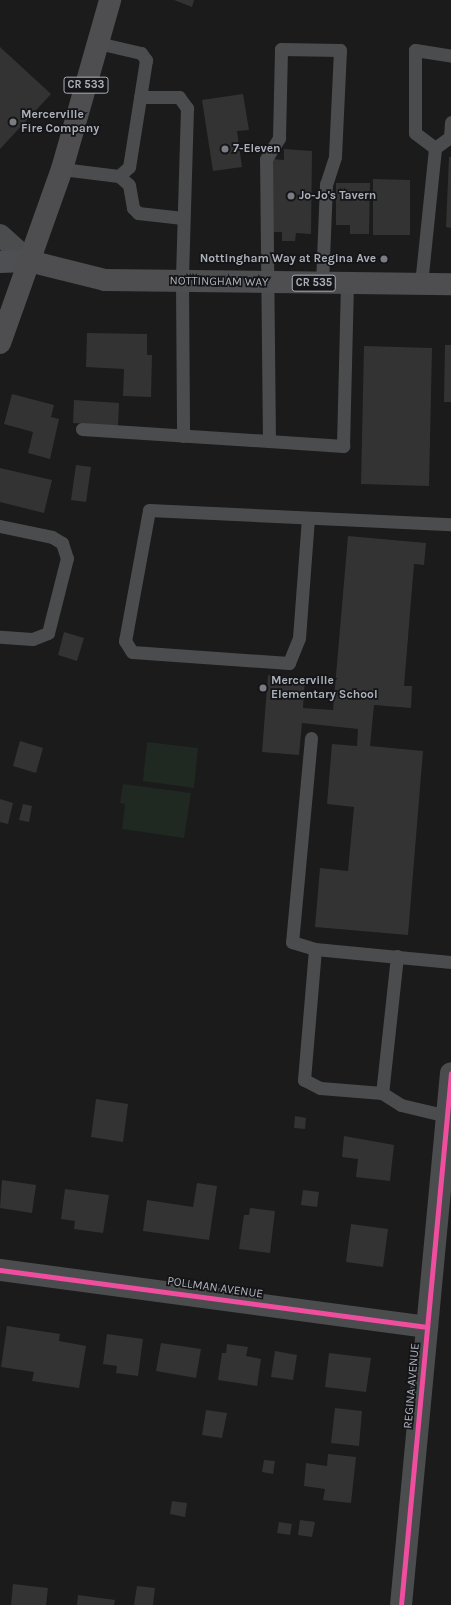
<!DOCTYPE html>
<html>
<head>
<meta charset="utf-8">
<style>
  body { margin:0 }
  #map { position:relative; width:451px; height:1605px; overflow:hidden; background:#1b1b1b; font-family:Karla,sans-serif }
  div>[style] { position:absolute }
  .green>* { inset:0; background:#202822 }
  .building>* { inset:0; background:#333 }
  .service>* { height:13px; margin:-6.5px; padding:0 6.5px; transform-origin:6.5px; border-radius:6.5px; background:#4b4c4e }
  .minor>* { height:22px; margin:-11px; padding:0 11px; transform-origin:11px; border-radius:11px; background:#4b4c4e }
  .tertiary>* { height:22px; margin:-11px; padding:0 11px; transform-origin:11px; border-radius:11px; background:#4b4c4e }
  .secondary>* { height:22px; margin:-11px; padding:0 11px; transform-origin:11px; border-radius:11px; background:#4e4f52 }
  .primary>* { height:22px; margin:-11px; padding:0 11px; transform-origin:11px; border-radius:11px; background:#4e4e51 }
  .cycleway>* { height:5px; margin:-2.5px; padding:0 2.5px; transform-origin:2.5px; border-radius:2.5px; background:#ef4d9e }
  .dots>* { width:11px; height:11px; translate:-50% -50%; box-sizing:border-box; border:2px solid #151517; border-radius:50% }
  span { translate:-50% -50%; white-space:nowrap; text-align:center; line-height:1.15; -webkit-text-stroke:3.5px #151517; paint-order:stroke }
  .shield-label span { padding:1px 3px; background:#151517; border:1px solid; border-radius:3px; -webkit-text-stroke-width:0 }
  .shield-label { font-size:11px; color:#acb0bb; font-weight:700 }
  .poi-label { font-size:12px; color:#acb0bb; font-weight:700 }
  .left { translate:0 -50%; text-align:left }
  .right { translate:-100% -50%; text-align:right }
  .street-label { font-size:12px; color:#acb0bb }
</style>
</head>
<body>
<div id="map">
  <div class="green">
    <div style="clip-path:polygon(147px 742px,198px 748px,194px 788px,143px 781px)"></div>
    <div style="clip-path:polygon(123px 784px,191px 793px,184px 838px,122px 829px,125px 804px,120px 803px)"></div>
  </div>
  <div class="building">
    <div style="clip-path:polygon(174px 0,194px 0,192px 7px)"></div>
    <div style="clip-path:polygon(0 47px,51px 94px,0 149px)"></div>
    <div style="clip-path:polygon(243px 94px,249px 130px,237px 131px,242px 167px,213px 171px,202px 100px)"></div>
    <div style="clip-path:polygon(284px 149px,312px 151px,311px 234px,296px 233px,295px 241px,282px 241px,282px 232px,271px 232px,272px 159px,284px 160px)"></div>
    <div style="clip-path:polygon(449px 157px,451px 157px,451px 228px,446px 227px)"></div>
    <div style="clip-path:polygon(373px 179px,410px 180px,410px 235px,373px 235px)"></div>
    <div style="clip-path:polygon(336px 183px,370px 183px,369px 234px,350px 234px,350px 225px,336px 225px)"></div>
    <div style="clip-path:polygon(87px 333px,147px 334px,147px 355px,152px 355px,151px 397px,123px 396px,124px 369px,86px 367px)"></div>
    <div style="clip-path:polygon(445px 345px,451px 345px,451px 402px,444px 402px)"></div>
    <div style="clip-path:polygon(364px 346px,432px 348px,429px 486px,361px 484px)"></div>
    <div style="clip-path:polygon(12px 394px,54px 405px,51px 417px,59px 419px,50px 459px,28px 453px,33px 432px,4px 424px)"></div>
    <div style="clip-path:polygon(74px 400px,119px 403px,118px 426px,73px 423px)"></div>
    <div style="clip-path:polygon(76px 465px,91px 467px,86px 502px,71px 500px)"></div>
    <div style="clip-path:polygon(0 468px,52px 480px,44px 513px,0 502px)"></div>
    <div style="clip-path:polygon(348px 536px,426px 543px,424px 565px,414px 564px,404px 686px,412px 686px,411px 708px,374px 705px,370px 746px,423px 751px,408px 935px,315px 927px,320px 868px,348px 871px,354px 807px,327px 804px,332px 744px,357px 746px,358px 729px,302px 723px,299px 755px,262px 752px,268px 675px,305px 678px,303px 708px,333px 710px)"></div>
    <div style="clip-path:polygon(64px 632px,84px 638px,77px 661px,58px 655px)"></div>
    <div style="clip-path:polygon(20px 741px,43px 748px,36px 773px,13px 766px)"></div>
    <div style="clip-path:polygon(0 799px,13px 803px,8px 824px,0 822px)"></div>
    <div style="clip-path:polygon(23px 804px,32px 806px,29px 822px,19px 820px)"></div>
    <div style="clip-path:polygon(96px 1099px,128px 1104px,123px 1142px,91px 1137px)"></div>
    <div style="clip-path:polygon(295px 1116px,306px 1118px,305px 1129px,294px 1128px)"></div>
    <div style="clip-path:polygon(344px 1136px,394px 1145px,390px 1181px,356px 1177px,358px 1159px,342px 1157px)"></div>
    <div style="clip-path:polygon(2px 1180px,36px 1185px,32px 1213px,0 1208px)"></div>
    <div style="clip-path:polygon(197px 1183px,217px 1186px,209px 1240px,143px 1231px,147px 1200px,193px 1207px)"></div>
    <div style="clip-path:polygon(65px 1189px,109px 1195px,103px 1233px,74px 1229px,75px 1221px,61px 1219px)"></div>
    <div style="clip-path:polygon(303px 1190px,319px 1192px,317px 1207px,301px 1205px)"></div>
    <div style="clip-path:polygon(250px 1208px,275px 1211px,270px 1253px,239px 1249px,244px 1215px,249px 1215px)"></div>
    <div style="clip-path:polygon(351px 1224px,388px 1229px,383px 1267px,346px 1262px)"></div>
    <div style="clip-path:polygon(7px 1326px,60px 1334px,59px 1341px,86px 1346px,79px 1388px,32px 1381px,34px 1372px,1px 1367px)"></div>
    <div style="clip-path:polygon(107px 1334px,143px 1339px,138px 1376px,116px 1373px,117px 1366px,103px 1364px)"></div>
    <div style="clip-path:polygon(161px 1343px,201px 1349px,196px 1378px,156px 1371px)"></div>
    <div style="clip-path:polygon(227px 1344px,248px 1347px,246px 1356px,261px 1359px,257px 1386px,218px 1380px,222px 1353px,226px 1353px)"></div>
    <div style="clip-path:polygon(275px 1351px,297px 1355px,293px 1380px,271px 1377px)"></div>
    <div style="clip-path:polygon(329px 1353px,371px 1358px,366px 1392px,325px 1387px)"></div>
    <div style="clip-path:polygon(335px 1408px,362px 1411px,359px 1446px,331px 1443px)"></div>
    <div style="clip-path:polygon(206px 1410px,227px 1413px,222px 1438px,202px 1435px)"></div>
    <div style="clip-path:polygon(328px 1454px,356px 1457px,351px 1503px,323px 1500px,325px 1489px,304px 1486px,306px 1463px,327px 1466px)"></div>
    <div style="clip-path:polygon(264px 1460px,275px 1461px,273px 1474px,262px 1472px)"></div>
    <div style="clip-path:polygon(172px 1501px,187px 1503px,185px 1517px,170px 1514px)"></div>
    <div style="clip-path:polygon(300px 1520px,315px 1522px,312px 1537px,298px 1535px)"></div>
    <div style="clip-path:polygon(279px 1522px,292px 1524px,290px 1535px,277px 1533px)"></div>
    <div style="clip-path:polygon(13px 1584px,48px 1588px,46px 1605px,11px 1605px)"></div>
    <div style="clip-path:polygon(137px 1586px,155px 1588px,153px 1605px,134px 1605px)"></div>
    <div style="clip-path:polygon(78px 1595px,115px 1600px,114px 1605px,77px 1605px)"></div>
  </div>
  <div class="service">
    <div style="left:98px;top:43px;width:44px;rotate:13.1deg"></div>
    <div style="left:141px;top:53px;width:9px;rotate:54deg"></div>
    <div style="left:146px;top:60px;width:108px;rotate:99deg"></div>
    <div style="left:129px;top:167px;width:13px;rotate:138deg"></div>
    <div style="left:140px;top:97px;width:39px"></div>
    <div style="left:179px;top:97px;width:14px;rotate:54deg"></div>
    <div style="left:187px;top:108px;width:173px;rotate:91.7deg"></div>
    <div style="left:182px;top:281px;width:155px;rotate:89.6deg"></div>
    <div style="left:435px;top:148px;width:25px;rotate:-143deg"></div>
    <div style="left:415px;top:133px;width:83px;rotate:-90deg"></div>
    <div style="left:415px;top:50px;width:36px;rotate:9deg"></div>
    <div style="left:62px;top:169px;width:57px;rotate:7deg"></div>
    <div style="left:119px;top:176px;width:13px;rotate:42deg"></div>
    <div style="left:129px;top:185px;width:23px;rotate:80deg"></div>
    <div style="left:133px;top:208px;width:7px;rotate:45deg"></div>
    <div style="left:138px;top:213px;width:45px;rotate:6.3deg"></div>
    <div style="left:421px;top:284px;width:137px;rotate:-84.1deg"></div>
    <div style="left:435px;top:148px;width:19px;rotate:-36deg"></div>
    <div style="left:450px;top:137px;width:15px;rotate:-86deg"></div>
    <div style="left:82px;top:429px;width:262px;rotate:3.7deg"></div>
    <div style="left:343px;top:446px;width:163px;rotate:-88.6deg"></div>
    <div style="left:269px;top:441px;width:282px;rotate:-90.6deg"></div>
    <div style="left:266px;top:159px;width:25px;rotate:-58deg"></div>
    <div style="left:279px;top:138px;width:89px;rotate:-88.7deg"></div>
    <div style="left:281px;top:49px;width:59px;rotate:1deg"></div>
    <div style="left:340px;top:50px;width:107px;rotate:92.7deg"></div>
    <div style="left:335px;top:157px;width:28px;rotate:108deg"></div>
    <div style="left:326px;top:184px;width:99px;rotate:92.3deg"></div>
    <div style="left:308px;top:518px;width:120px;rotate:94.3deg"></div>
    <div style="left:299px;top:638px;width:27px;rotate:112deg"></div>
    <div style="left:289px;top:663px;width:157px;rotate:-176deg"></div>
    <div style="left:132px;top:652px;width:13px;rotate:-122deg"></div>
    <div style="left:125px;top:641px;width:133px;rotate:-79.6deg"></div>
    <div style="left:149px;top:510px;width:302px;rotate:2.7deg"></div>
    <div style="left:0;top:526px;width:53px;rotate:11.9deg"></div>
    <div style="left:52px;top:537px;width:12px;rotate:31deg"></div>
    <div style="left:62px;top:543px;width:16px;rotate:72deg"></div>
    <div style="left:67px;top:558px;width:77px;rotate:104.2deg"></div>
    <div style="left:48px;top:633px;width:17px;rotate:159deg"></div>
    <div style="left:32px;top:639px;width:32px;rotate:-176deg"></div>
    <div style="left:311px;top:738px;width:205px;rotate:95.3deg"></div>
    <div style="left:292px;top:942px;width:24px;rotate:17deg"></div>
    <div style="left:397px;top:956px;width:138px;rotate:96.2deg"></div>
    <div style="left:382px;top:1093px;width:22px;rotate:32deg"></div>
    <div style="left:401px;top:1105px;width:47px;rotate:13.4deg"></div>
    <div style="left:382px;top:1093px;width:62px;rotate:-175.4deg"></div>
    <div style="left:320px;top:1088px;width:18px;rotate:-153deg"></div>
    <div style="left:304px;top:1080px;width:131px;rotate:-85.2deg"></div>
    <div style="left:315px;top:949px;width:137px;rotate:5.5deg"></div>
  </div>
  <div class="minor">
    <div style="left:0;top:1270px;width:431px;rotate:7.6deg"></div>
    <div style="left:401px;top:1605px;width:534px;rotate:-84.63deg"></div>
  </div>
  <div class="tertiary">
    <div style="left:0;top:235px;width:39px;rotate:42deg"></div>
  </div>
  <div class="secondary">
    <div style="left:0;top:262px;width:29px;rotate:-2deg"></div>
  </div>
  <div class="primary">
    <div style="left:29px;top:261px;width:78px;rotate:14deg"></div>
    <div style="left:105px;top:280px;width:346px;rotate:0.7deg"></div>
    <div style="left:0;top:343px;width:185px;rotate:-70.4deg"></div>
    <div style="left:62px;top:169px;width:176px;rotate:-74.1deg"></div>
  </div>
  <div class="cycleway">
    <div style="left:0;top:1270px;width:431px;rotate:7.6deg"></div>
    <div style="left:401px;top:1605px;width:534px;rotate:-84.63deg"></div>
  </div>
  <div class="dots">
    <div style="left:13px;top:122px;background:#797c83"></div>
    <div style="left:225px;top:149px;background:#797c83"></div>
    <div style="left:291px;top:196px;background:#797c83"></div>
    <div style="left:384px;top:259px;background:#797c83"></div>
    <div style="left:263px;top:688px;background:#797c83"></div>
  </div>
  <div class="shield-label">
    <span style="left:86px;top:85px">CR 533</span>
    <span style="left:314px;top:283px">CR 535</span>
  </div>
  <div class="poi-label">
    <span class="left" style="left:21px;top:122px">Mercerville<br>Fire Company</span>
    <span class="left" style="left:233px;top:149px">7-Eleven</span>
    <span class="left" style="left:299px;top:196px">Jo-Jo's Tavern</span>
    <span class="right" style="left:376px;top:259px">Nottingham Way at Regina Ave</span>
    <span class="left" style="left:271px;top:688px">Mercerville<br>Elementary School</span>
  </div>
  <div class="street-label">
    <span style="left:219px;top:282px;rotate:1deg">NOTTINGHAM WAY</span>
    <span style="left:215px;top:1288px;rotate:8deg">POLLMAN AVENUE</span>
    <span style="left:412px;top:1386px;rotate:-85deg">REGINA AVENUE</span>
  </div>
</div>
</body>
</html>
